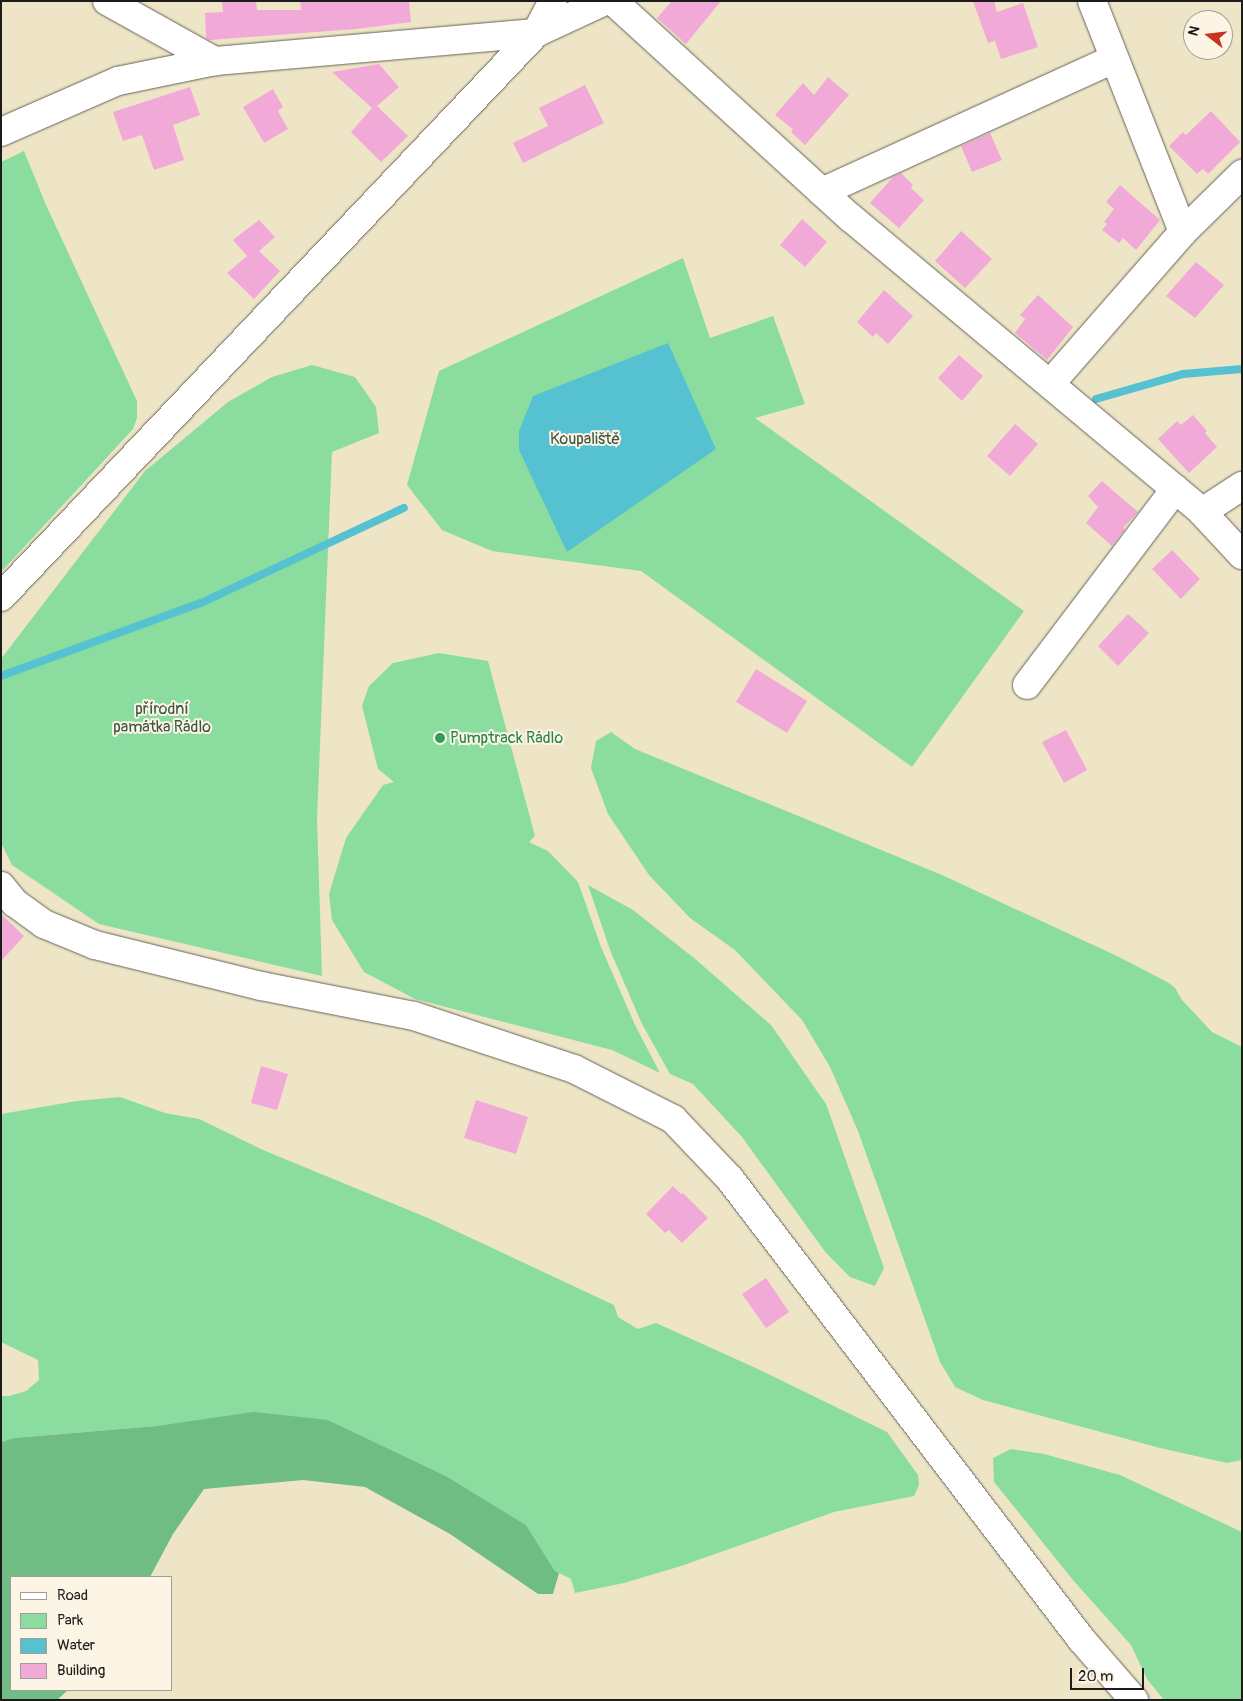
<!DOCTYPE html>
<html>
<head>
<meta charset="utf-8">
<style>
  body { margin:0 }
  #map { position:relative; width:1243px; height:1701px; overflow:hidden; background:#eee5c6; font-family:Pangolin,sans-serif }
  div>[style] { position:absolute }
  .green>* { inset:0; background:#8add9e }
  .forest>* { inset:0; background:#6fbc85 }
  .water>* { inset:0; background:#56c2d1 }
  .stream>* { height:8px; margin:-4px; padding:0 4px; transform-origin:4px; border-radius:4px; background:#56c2d1 }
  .building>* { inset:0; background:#f1aad7 }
  .roads { filter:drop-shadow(0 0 1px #666258) drop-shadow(0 0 1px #666258) }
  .minor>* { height:28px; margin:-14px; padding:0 14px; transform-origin:14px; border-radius:14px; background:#fff }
  .dots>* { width:14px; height:14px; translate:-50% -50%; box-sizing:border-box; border:2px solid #fcf5e5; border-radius:50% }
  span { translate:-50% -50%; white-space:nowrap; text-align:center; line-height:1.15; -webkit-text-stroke:4px #fcf5e5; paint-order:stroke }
  .park-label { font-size:16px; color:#3d5643 }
  .leisure-label { font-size:16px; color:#27864d }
  .left { translate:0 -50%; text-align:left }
  .frame { position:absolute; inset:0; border:2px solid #1c1c1c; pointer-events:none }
  .legend { position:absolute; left:10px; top:1576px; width:162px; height:115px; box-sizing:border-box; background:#fcf5e5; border:1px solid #a29e95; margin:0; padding:6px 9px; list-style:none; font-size:15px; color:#1c1c1c }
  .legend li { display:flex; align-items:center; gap:10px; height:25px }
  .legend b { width:25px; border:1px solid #a29e95 }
  .north { position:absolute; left:1183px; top:10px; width:50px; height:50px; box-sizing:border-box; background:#fcf5e5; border:1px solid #a29e95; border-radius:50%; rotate:286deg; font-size:14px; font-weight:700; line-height:20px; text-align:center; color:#1c1c1c }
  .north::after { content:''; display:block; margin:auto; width:18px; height:22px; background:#c8321e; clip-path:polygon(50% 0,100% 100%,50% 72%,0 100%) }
  .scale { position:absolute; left:1070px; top:1668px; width:74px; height:22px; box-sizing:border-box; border:2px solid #1c1c1c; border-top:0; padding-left:6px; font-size:15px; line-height:18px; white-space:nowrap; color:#1c1c1c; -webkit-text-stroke:4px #fcf5e5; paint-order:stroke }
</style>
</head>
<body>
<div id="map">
  <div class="green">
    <div style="clip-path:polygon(24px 151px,46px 205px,137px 401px,137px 418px,133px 429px,3px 570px,1px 568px,1px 162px)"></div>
    <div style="clip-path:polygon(683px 258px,710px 338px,773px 316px,805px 404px,755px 418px,1024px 611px,912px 767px,641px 571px,492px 551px,442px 530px,407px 485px,439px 371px)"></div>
    <div style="clip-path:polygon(312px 365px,355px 377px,376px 407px,379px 433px,332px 452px,317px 818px,322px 976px,99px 924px,12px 865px,1px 843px,1px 659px,4px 655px,145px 471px,228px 402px,272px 377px)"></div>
    <div style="clip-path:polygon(439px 653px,488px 661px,535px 836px,529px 842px,548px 851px,578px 882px,601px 947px,635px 1025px,660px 1073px,612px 1050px,415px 999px,364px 972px,332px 920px,329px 894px,346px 838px,383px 785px,394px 782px,378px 769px,362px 706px,369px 686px,393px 663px)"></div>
    <div style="clip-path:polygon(611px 732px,635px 749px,942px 875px,1117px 956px,1169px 983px,1175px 988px,1182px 1000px,1212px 1032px,1242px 1047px,1242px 1460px,1227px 1463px,1160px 1448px,983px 1400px,955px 1387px,940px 1362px,858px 1131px,830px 1067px,802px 1020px,735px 950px,690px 918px,649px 875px,608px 814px,591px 768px,596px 741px)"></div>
    <div style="clip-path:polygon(588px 885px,633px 910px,694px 958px,771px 1025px,826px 1104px,884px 1268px,875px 1286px,850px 1277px,826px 1253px,742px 1137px,693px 1084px,670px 1074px,642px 1024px,610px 950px)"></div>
    <div style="clip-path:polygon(120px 1097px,165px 1113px,199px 1119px,263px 1150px,428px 1218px,614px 1305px,618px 1317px,638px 1329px,656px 1323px,760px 1370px,887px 1432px,918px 1475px,919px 1485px,914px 1496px,834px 1512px,681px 1566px,624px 1583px,575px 1593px,571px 1579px,555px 1571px,526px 1525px,446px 1476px,328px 1420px,157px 1426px,14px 1438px,1px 1442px,1px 1396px,9px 1396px,26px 1391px,39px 1380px,38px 1360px,1px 1342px,1px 1114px,77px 1101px)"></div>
    <div style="clip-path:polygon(1011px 1449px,1044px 1454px,1120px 1475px,1242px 1532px,1242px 1700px,1164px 1700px,1147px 1679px,1131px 1645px,1073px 1580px,994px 1482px,993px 1458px)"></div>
  </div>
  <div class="forest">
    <div style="clip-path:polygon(253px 1412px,328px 1420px,446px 1476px,526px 1525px,555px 1571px,559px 1573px,553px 1594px,538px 1594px,450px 1534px,365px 1487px,303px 1480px,204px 1489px,173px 1534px,150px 1577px,11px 1577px,11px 1690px,68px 1690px,57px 1700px,1px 1700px,1px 1442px,14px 1438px,157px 1426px)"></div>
  </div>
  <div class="water">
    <div style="clip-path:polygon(668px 343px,716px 449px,567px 552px,519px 450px,519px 431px,533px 396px)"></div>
  </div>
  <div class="stream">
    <div style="left:1096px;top:399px;width:91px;rotate:-16deg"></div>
    <div style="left:1183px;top:374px;width:59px;rotate:-4.8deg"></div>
    <div style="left:1px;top:676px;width:213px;rotate:-20.1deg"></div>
    <div style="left:201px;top:603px;width:224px;rotate:-25.1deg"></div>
  </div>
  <div class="building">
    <div style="clip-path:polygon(222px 1px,256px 1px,257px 10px,301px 10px,300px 1px,409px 1px,411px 22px,356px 29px,209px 40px,206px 38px,205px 13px,223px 12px)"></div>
    <div style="clip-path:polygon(672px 1px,721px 1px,686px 44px,657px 18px)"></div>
    <div style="clip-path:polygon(973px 1px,994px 1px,997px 12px,1023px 3px,1038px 47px,1001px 59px,995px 41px,988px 43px)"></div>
    <div style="clip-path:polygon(379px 64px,399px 87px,377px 106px,408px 136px,381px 162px,351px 132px,372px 108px,332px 72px)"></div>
    <div style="clip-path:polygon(828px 77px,849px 95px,805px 145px,791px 132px,793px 129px,775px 115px,803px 83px,814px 95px)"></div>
    <div style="clip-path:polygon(585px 85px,604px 123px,523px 163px,513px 143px,548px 126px,539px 108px)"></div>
    <div style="clip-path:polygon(190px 87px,200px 115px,173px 125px,184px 160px,154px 170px,142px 135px,123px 141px,113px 112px)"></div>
    <div style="clip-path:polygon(273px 89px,283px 107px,278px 111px,288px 129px,264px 143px,243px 107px)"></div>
    <div style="clip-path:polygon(1211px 111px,1240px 142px,1208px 174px,1203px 169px,1197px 174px,1169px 146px,1183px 132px,1186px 135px)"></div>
    <div style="clip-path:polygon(990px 133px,1002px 160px,972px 172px,961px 146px)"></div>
    <div style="clip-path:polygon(901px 173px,913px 185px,911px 188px,924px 200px,899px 228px,870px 203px,893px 177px)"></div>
    <div style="clip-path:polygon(1120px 185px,1160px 220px,1136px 250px,1123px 238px,1119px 243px,1102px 230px,1107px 224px,1104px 222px,1114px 209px,1106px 202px)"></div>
    <div style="clip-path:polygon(802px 219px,827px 242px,805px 267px,780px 245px)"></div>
    <div style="clip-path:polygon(259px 220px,275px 237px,259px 251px,280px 271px,254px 299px,227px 273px,247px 256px,233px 240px)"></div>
    <div style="clip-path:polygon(961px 231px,992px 259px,965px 288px,935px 261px)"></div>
    <div style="clip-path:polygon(1196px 262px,1224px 285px,1195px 318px,1166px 296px)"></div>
    <div style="clip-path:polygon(884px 290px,913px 316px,888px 344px,876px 333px,873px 337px,857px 322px)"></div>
    <div style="clip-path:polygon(1038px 295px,1073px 327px,1047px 360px,1015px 333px,1025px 319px,1020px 315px)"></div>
    <div style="clip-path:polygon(959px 355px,983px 376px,962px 401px,938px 378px)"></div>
    <div style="clip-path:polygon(1193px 415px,1207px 431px,1205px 433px,1217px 447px,1189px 473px,1158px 439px,1177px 421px,1181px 425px)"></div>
    <div style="clip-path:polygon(1015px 424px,1038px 444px,1010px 476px,987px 456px)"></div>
    <div style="clip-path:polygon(1102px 481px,1138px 512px,1123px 528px,1125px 529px,1112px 546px,1086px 523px,1098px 507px,1088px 496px)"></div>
    <div style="clip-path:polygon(1172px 550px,1200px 579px,1181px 599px,1152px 569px)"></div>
    <div style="clip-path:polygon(1128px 614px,1149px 633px,1118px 666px,1098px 646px)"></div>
    <div style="clip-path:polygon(756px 669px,807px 701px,787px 733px,736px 702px)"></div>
    <div style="clip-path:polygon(1066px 730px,1087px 770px,1064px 783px,1042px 742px)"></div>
    <div style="clip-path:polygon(1px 914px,24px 936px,1px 961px)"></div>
    <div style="clip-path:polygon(261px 1066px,288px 1074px,277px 1110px,251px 1103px)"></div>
    <div style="clip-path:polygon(476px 1100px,528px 1117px,516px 1154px,464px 1138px)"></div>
    <div style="clip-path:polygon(673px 1186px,681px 1194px,683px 1193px,708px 1218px,682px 1243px,669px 1230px,665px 1233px,646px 1214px)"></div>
    <div style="clip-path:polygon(766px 1278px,789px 1312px,766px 1328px,742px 1294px)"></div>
  </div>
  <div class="roads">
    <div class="minor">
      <div style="left:107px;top:1px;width:124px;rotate:29.1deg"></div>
      <div style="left:613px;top:1px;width:322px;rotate:42.4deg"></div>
      <div style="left:851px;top:218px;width:458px;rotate:39.9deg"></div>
      <div style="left:1202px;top:512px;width:59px;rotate:47.1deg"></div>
      <div style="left:1092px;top:1px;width:248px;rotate:68.5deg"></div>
      <div style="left:1px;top:132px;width:128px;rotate:-23.6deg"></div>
      <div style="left:118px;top:81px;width:99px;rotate:-11.7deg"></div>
      <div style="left:215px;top:61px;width:322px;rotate:-5deg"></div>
      <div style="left:536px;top:33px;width:76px;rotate:-24.9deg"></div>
      <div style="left:822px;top:192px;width:321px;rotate:-24.5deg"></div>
      <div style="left:1050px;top:384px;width:202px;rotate:-48.8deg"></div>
      <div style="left:1183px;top:232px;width:83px;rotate:-44.5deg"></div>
      <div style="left:1202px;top:512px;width:48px;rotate:-33deg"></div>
      <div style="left:1px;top:597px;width:777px;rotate:-46.51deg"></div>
      <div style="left:536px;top:33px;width:36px;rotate:-62deg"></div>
      <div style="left:1027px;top:685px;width:246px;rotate:-52.9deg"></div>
      <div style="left:1px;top:886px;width:22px;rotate:51deg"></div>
      <div style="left:15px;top:903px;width:36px;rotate:36deg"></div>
      <div style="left:44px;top:924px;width:55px;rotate:22.4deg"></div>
      <div style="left:95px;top:945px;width:171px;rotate:13.9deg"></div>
      <div style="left:261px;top:986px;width:156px;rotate:11.1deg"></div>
      <div style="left:414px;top:1016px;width:169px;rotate:18.3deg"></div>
      <div style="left:574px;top:1069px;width:111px;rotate:26.8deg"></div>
      <div style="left:673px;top:1119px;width:83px;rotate:46.5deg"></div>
      <div style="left:730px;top:1179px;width:579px;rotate:52.65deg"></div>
      <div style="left:1081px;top:1639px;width:81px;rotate:49deg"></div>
    </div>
  </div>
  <div class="dots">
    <div style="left:440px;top:738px;background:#2e9e5b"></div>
  </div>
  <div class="park-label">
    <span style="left:585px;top:439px">Koupaliště</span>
    <span style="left:162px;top:718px">přírodní<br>památka Rádlo</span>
  </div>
  <div class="leisure-label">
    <span class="left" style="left:450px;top:738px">Pumptrack Rádlo</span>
  </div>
  <div class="frame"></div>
  <ul class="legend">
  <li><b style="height:6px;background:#fff"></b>Road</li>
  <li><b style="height:14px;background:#8add9e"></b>Park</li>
  <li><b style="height:14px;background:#56c2d1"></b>Water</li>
  <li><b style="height:14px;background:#f1aad7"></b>Building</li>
  </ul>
  <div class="north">N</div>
  <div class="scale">20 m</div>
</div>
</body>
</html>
